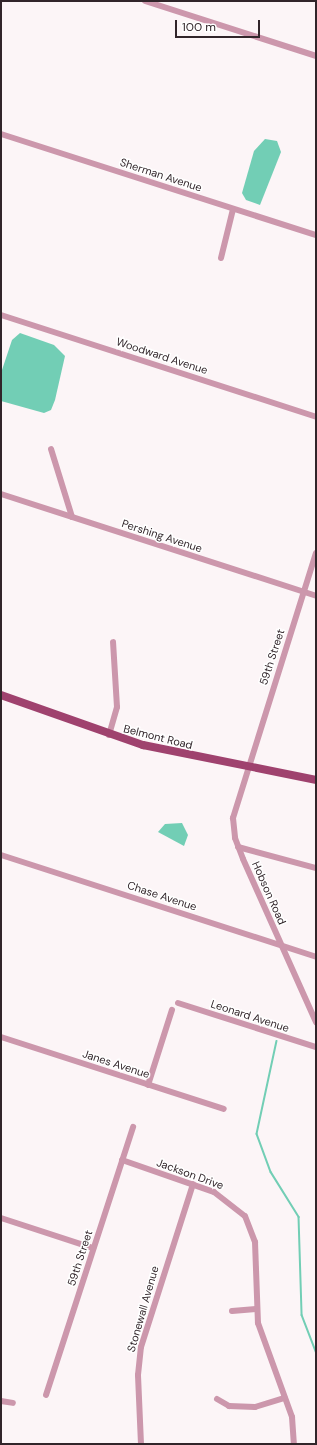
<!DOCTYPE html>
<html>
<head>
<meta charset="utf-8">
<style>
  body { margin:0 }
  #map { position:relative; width:317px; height:1445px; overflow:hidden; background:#fcf5f7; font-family:"DM Sans",sans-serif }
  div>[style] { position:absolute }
  .water>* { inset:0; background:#72ceb5 }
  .stream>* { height:1.5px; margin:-0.75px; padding:0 0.75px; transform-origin:0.75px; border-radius:0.75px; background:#72ceb5 }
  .minor>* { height:6px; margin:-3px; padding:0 3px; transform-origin:3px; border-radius:3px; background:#cc97ac }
  .major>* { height:8px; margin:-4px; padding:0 4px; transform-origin:4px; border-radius:4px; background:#9f426e }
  span { translate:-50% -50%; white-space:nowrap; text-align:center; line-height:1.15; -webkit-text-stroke:3px #fff; paint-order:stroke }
  .street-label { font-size:11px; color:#31252a }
  .frame { position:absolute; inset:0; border:2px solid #31252a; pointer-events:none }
  .scale { position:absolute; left:175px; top:20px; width:85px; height:18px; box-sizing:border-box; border:2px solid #31252a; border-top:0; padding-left:5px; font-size:12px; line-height:14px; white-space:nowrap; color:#31252a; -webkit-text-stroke:3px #fff; paint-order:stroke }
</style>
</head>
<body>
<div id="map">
  <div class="water">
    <div style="clip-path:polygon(265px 139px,277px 141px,281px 152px,260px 205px,246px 200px,242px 193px,254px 151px)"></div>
    <div style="clip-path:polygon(20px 333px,54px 345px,65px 356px,55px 400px,51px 410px,44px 413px,1px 401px,1px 373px,12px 340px)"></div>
    <div style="clip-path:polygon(182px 823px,188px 835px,184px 846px,158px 832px,165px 824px)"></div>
  </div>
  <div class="stream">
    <div style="left:279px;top:1029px;width:5px;rotate:-79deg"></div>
    <div style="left:277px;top:1041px;width:95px;rotate:102.1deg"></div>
    <div style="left:257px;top:1134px;width:40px;rotate:69.8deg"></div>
    <div style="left:271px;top:1172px;width:53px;rotate:58.1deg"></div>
    <div style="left:299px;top:1217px;width:98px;rotate:88.2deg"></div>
    <div style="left:302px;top:1315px;width:39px;rotate:69deg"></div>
  </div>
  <div class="minor">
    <div style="left:145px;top:1px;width:180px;rotate:17.8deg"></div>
    <div style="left:1px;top:134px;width:331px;rotate:17.8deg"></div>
    <div style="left:221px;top:258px;width:50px;rotate:-76.2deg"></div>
    <div style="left:1px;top:315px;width:331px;rotate:17.9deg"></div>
    <div style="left:51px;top:449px;width:71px;rotate:72.8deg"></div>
    <div style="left:1px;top:494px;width:331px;rotate:17.9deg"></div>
    <div style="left:316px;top:553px;width:278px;rotate:107.4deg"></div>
    <div style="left:233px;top:818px;width:20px;rotate:84deg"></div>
    <div style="left:235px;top:838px;width:22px;rotate:69deg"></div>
    <div style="left:243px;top:859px;width:179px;rotate:65.9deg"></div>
    <div style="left:109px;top:735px;width:29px;rotate:-74deg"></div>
    <div style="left:117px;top:707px;width:65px;rotate:-93.5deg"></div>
    <div style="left:238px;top:847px;width:81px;rotate:15.1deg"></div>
    <div style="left:1px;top:855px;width:331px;rotate:17.9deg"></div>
    <div style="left:178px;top:1003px;width:145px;rotate:17.7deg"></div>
    <div style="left:1px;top:1037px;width:234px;rotate:17.9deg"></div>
    <div style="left:148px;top:1085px;width:79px;rotate:-72.3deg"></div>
    <div style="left:122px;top:1160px;width:97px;rotate:19.2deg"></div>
    <div style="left:214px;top:1192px;width:39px;rotate:38deg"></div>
    <div style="left:245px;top:1216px;width:28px;rotate:69deg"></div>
    <div style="left:255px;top:1242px;width:81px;rotate:87.9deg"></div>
    <div style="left:258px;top:1323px;width:100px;rotate:70.1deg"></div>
    <div style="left:292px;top:1417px;width:27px;rotate:86deg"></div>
    <div style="left:1px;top:1218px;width:97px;rotate:18.1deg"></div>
    <div style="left:232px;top:1311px;width:24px;rotate:-5deg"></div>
    <div style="left:46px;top:1395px;width:282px;rotate:-72deg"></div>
    <div style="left:217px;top:1399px;width:14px;rotate:30deg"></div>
    <div style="left:229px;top:1406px;width:26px;rotate:2deg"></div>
    <div style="left:255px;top:1407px;width:31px;rotate:-17deg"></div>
    <div style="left:1px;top:1401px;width:12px;rotate:9deg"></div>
    <div style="left:141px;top:1444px;width:69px;rotate:-92.5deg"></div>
    <div style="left:138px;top:1375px;width:28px;rotate:-84deg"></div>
    <div style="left:141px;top:1347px;width:171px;rotate:-72.3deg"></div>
  </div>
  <div class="major">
    <div style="left:1px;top:695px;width:151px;rotate:19.4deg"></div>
    <div style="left:143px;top:745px;width:177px;rotate:11.4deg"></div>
  </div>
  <div class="street-label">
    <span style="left:161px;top:175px;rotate:18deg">Sherman Avenue</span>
    <span style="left:162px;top:356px;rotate:18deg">Woodward Avenue</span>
    <span style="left:162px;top:536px;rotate:18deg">Pershing Avenue</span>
    <span style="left:272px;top:657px;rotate:-72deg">59th Street</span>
    <span style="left:158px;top:737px;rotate:14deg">Belmont Road</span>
    <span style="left:269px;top:893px;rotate:66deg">Hobson Road</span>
    <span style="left:162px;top:896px;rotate:18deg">Chase Avenue</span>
    <span style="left:250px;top:1016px;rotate:18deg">Leonard Avenue</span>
    <span style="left:116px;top:1064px;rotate:18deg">Janes Avenue</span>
    <span style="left:190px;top:1174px;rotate:20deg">Jackson Drive</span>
    <span style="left:80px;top:1258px;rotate:-72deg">59th Street</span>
    <span style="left:143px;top:1309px;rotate:-74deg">Stonewall Avenue</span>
  </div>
  <div class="frame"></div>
  <div class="scale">100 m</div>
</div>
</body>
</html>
